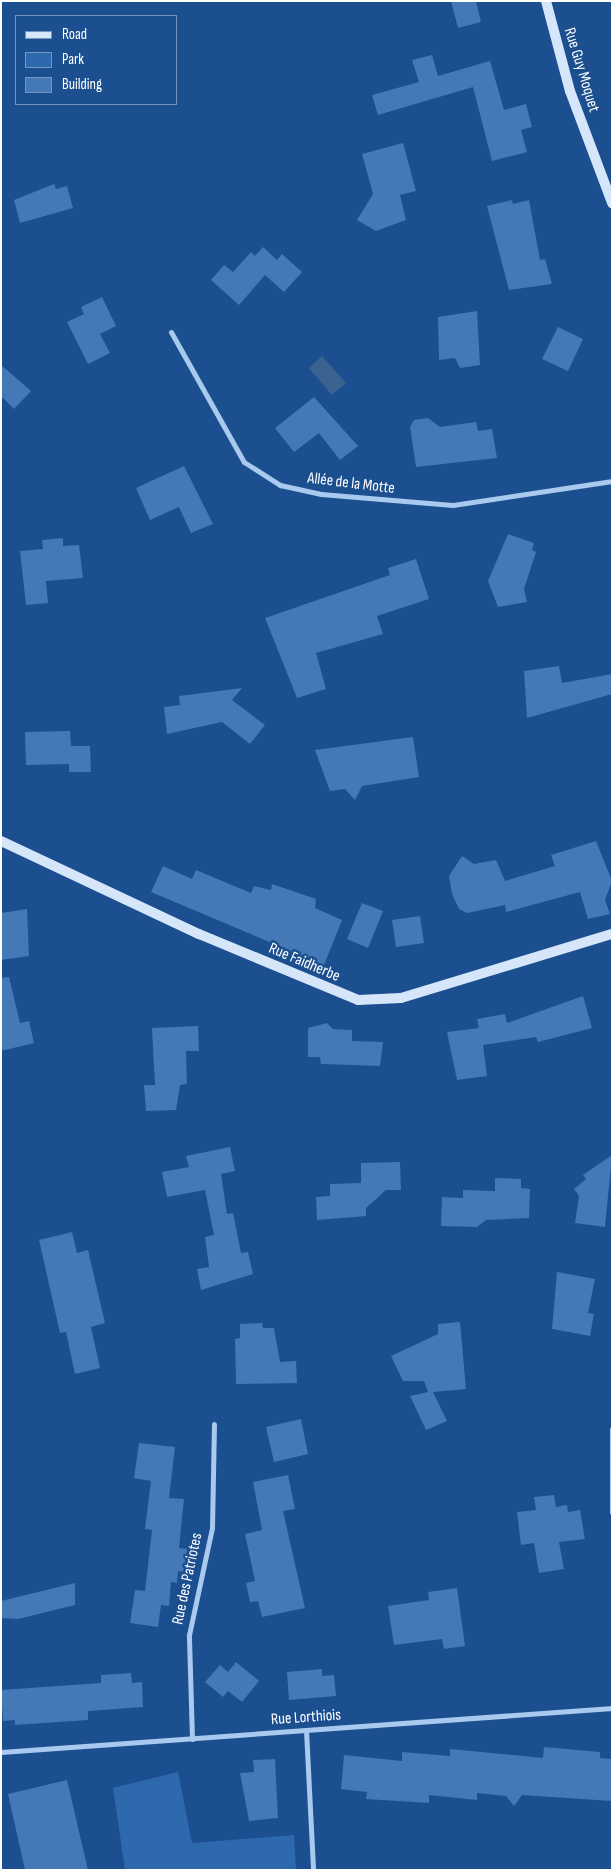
<!DOCTYPE html>
<html>
<head>
<meta charset="utf-8">
<style>
  body { margin:0 }
  #map { position:relative; width:613px; height:1871px; overflow:hidden; background:#1b4f8f; font-family:"Sofia Sans Condensed",sans-serif }
  div>[style] { position:absolute }
  .green>* { inset:0; background:#2e69ad }
  .water>* { inset:0; background:#3c6290 }
  .building>* { inset:0; background:#4478b7 }
  .street>* { height:5px; margin:-2.5px; padding:0 2.5px; transform-origin:2.5px; border-radius:2.5px; background:#a9c9ee }
  .secondary>* { height:10px; margin:-5px; padding:0 5px; transform-origin:5px; border-radius:5px; background:#d6e6fa }
  span { translate:-50% -50%; white-space:nowrap; text-align:center; line-height:1.15; -webkit-text-stroke:5px #1b4f8f; paint-order:stroke }
  .street-label { font-size:16px; color:#fff }
  .frame { position:absolute; inset:0; border:2px solid #fff; pointer-events:none }
  .legend { position:absolute; left:15px; top:15px; width:162px; height:90px; box-sizing:border-box; background:#1b4f8f; border:1px solid #7695bc; margin:0; padding:6px 9px; list-style:none; font-size:15px; color:#fff }
  .legend li { display:flex; align-items:center; gap:10px; height:25px }
  .legend b { width:25px; border:1px solid #7695bc }
</style>
</head>
<body>
<div id="map">
  <div class="green">
    <div style="clip-path:polygon(178px 1772px,192px 1843px,294px 1835px,296px 1870px,125px 1870px,113px 1788px)"></div>
  </div>
  <div class="water">
    <div style="clip-path:polygon(322px 356px,346px 383px,332px 395px,309px 368px)"></div>
  </div>
  <div class="building">
    <div style="clip-path:polygon(451px 1px,476px 1px,481px 22px,458px 28px)"></div>
    <div style="clip-path:polygon(432px 55px,438px 76px,490px 61px,504px 110px,526px 104px,532px 127px,521px 130px,527px 152px,492px 161px,473px 87px,378px 115px,372px 95px,419px 82px,412px 60px)"></div>
    <div style="clip-path:polygon(403px 143px,416px 191px,400px 195px,406px 220px,376px 231px,357px 220px,373px 194px,362px 154px)"></div>
    <div style="clip-path:polygon(54px 184px,56px 189px,67px 186px,73px 208px,20px 223px,14px 200px)"></div>
    <div style="clip-path:polygon(512px 200px,513px 204px,529px 200px,540px 260px,545px 259px,552px 284px,509px 290px,487px 206px)"></div>
    <div style="clip-path:polygon(263px 247px,277px 260px,282px 254px,302px 272px,284px 292px,265px 275px,239px 305px,211px 280px,224px 265px,233px 272px,251px 252px,255px 256px)"></div>
    <div style="clip-path:polygon(102px 297px,116px 326px,100px 334px,110px 353px,88px 364px,67px 322px,84px 314px,81px 307px)"></div>
    <div style="clip-path:polygon(477px 311px,480px 365px,460px 368px,455px 358px,439px 360px,438px 317px)"></div>
    <div style="clip-path:polygon(558px 327px,583px 339px,568px 371px,542px 359px)"></div>
    <div style="clip-path:polygon(1px 365px,31px 391px,14px 409px,1px 396px)"></div>
    <div style="clip-path:polygon(314px 397px,358px 446px,340px 460px,319px 433px,294px 452px,275px 428px)"></div>
    <div style="clip-path:polygon(428px 418px,440px 427px,476px 422px,478px 431px,492px 429px,497px 458px,416px 467px,410px 427px,414px 420px)"></div>
    <div style="clip-path:polygon(184px 466px,213px 524px,191px 533px,179px 507px,150px 520px,136px 488px)"></div>
    <div style="clip-path:polygon(508px 534px,534px 543px,532px 550px,536px 552px,524px 589px,527px 602px,498px 607px,488px 581px)"></div>
    <div style="clip-path:polygon(63px 538px,63px 546px,79px 545px,83px 578px,46px 581px,48px 603px,26px 605px,20px 551px,43px 549px,42px 540px)"></div>
    <div style="clip-path:polygon(416px 559px,429px 599px,377px 616px,383px 634px,316px 653px,326px 689px,297px 698px,265px 618px,390px 575px,388px 568px)"></div>
    <div style="clip-path:polygon(559px 666px,562px 683px,612px 674px,612px 694px,527px 718px,524px 671px)"></div>
    <div style="clip-path:polygon(242px 688px,232px 700px,265px 725px,250px 744px,222px 722px,167px 734px,164px 707px,180px 705px,179px 696px)"></div>
    <div style="clip-path:polygon(70px 731px,71px 746px,90px 746px,91px 772px,69px 772px,69px 764px,26px 765px,25px 732px)"></div>
    <div style="clip-path:polygon(413px 737px,419px 777px,362px 786px,355px 800px,345px 789px,330px 791px,315px 750px)"></div>
    <div style="clip-path:polygon(596px 841px,612px 881px,605px 900px,610px 914px,588px 919px,580px 892px,506px 912px,505px 905px,467px 913px,459px 909px,452px 894px,449px 876px,462px 856px,474px 864px,496px 860px,505px 881px,555px 866px,551px 855px)"></div>
    <div style="clip-path:polygon(163px 866px,192px 879px,196px 870px,251px 893px,254px 886px,271px 890px,272px 884px,316px 899px,315px 908px,342px 920px,324px 965px,151px 892px)"></div>
    <div style="clip-path:polygon(362px 903px,383px 911px,368px 948px,347px 939px)"></div>
    <div style="clip-path:polygon(27px 909px,29px 956px,1px 960px,1px 913px)"></div>
    <div style="clip-path:polygon(420px 916px,424px 943px,396px 947px,392px 920px)"></div>
    <div style="clip-path:polygon(9px 977px,20px 1023px,29px 1021px,34px 1043px,1px 1051px,1px 978px)"></div>
    <div style="clip-path:polygon(583px 996px,592px 1028px,538px 1042px,536px 1037px,483px 1045px,487px 1076px,457px 1080px,447px 1032px,479px 1028px,477px 1019px,505px 1014px,507px 1023px)"></div>
    <div style="clip-path:polygon(327px 1023px,333px 1029px,352px 1030px,352px 1041px,383px 1042px,380px 1066px,321px 1064px,320px 1057px,308px 1057px,308px 1028px)"></div>
    <div style="clip-path:polygon(198px 1026px,199px 1051px,186px 1051px,187px 1084px,180px 1085px,176px 1110px,146px 1111px,144px 1085px,155px 1085px,152px 1028px)"></div>
    <div style="clip-path:polygon(230px 1147px,235px 1171px,221px 1174px,227px 1214px,233px 1213px,241px 1253px,248px 1252px,253px 1274px,201px 1290px,197px 1269px,209px 1267px,205px 1237px,214px 1235px,205px 1190px,167px 1197px,162px 1172px,189px 1167px,186px 1156px)"></div>
    <div style="clip-path:polygon(612px 1155px,605px 1227px,575px 1223px,579px 1196px,574px 1189px,586px 1179px,583px 1175px)"></div>
    <div style="clip-path:polygon(400px 1162px,401px 1190px,386px 1190px,366px 1208px,366px 1216px,317px 1220px,316px 1197px,330px 1196px,330px 1184px,361px 1183px,361px 1163px)"></div>
    <div style="clip-path:polygon(495px 1178px,521px 1179px,521px 1188px,530px 1189px,529px 1218px,486px 1220px,477px 1227px,441px 1226px,442px 1197px,463px 1198px,463px 1190px,495px 1191px)"></div>
    <div style="clip-path:polygon(72px 1232px,77px 1253px,88px 1250px,105px 1323px,91px 1327px,100px 1368px,75px 1374px,66px 1332px,60px 1333px,39px 1240px)"></div>
    <div style="clip-path:polygon(557px 1272px,595px 1279px,588px 1313px,594px 1314px,590px 1336px,552px 1329px)"></div>
    <div style="clip-path:polygon(460px 1322px,466px 1389px,433px 1392px,447px 1421px,426px 1430px,410px 1396px,428px 1392px,424px 1381px,403px 1381px,391px 1356px,438px 1334px,438px 1324px)"></div>
    <div style="clip-path:polygon(262px 1323px,263px 1328px,274px 1328px,280px 1362px,296px 1361px,297px 1383px,236px 1384px,235px 1339px,240px 1338px,240px 1324px)"></div>
    <div style="clip-path:polygon(301px 1419px,308px 1454px,274px 1462px,266px 1427px)"></div>
    <div style="clip-path:polygon(139px 1443px,175px 1447px,169px 1498px,184px 1499px,179px 1548px,187px 1549px,184px 1572px,178px 1571px,177px 1583px,171px 1582px,169px 1606px,161px 1605px,158px 1627px,130px 1623px,135px 1590px,145px 1591px,152px 1530px,145px 1529px,151px 1481px,134px 1478px)"></div>
    <div style="clip-path:polygon(288px 1475px,295px 1509px,283px 1511px,305px 1608px,262px 1617px,258px 1601px,250px 1602px,246px 1583px,255px 1581px,245px 1534px,262px 1530px,253px 1482px)"></div>
    <div style="clip-path:polygon(554px 1495px,556px 1507px,567px 1505px,568px 1512px,580px 1510px,585px 1539px,559px 1542px,564px 1569px,539px 1573px,534px 1543px,521px 1545px,517px 1512px,536px 1510px,534px 1497px)"></div>
    <div style="clip-path:polygon(75px 1583px,75px 1605px,18px 1619px,1px 1618px,1px 1601px)"></div>
    <div style="clip-path:polygon(457px 1588px,465px 1646px,444px 1649px,442px 1639px,394px 1645px,388px 1606px,429px 1600px,428px 1592px)"></div>
    <div style="clip-path:polygon(236px 1662px,259px 1681px,242px 1702px,228px 1691px,223px 1697px,205px 1682px,220px 1665px,228px 1672px)"></div>
    <div style="clip-path:polygon(322px 1669px,322px 1676px,334px 1675px,336px 1696px,289px 1700px,287px 1672px)"></div>
    <div style="clip-path:polygon(131px 1673px,132px 1683px,142px 1682px,143px 1707px,88px 1711px,88px 1720px,15px 1725px,15px 1720px,3px 1721px,1px 1690px,101px 1683px,101px 1675px)"></div>
    <div style="clip-path:polygon(544px 1747px,600px 1752px,600px 1758px,612px 1759px,612px 1801px,522px 1795px,514px 1806px,506px 1796px,477px 1793px,477px 1800px,429px 1795px,429px 1803px,366px 1799px,367px 1792px,341px 1789px,344px 1755px,402px 1761px,402px 1752px,450px 1756px,450px 1749px,543px 1758px)"></div>
    <div style="clip-path:polygon(275px 1759px,278px 1818px,249px 1821px,240px 1773px,254px 1772px,253px 1760px)"></div>
    <div style="clip-path:polygon(67px 1780px,88px 1870px,25px 1870px,8px 1794px)"></div>
  </div>
  <div class="street">
    <div style="left:171px;top:332px;width:149px;rotate:60.7deg"></div>
    <div style="left:244px;top:462px;width:43px;rotate:32.6deg"></div>
    <div style="left:280px;top:485px;width:42px;rotate:12.4deg"></div>
    <div style="left:321px;top:494px;width:132px;rotate:4.8deg"></div>
    <div style="left:453px;top:505px;width:161px;rotate:-8.6deg"></div>
    <div style="left:612px;top:1429px;width:83px;rotate:90deg"></div>
    <div style="left:306px;top:1730px;width:140px;rotate:87.1deg"></div>
    <div style="left:192px;top:1739px;width:104px;rotate:-91.7deg"></div>
    <div style="left:189px;top:1635px;width:109px;rotate:-77.9deg"></div>
    <div style="left:212px;top:1528px;width:104px;rotate:-88.9deg"></div>
    <div style="left:1px;top:1752px;width:613px;rotate:-4.12deg"></div>
  </div>
  <div class="secondary">
    <div style="left:546px;top:1px;width:93px;rotate:75.1deg"></div>
    <div style="left:570px;top:91px;width:120px;rotate:69.4deg"></div>
    <div style="left:1px;top:841px;width:219px;rotate:25.2deg"></div>
    <div style="left:199px;top:934px;width:172px;rotate:22.5deg"></div>
    <div style="left:358px;top:1000px;width:43px;rotate:-2.7deg"></div>
    <div style="left:401px;top:998px;width:220px;rotate:-16.9deg"></div>
  </div>
  <div class="street-label">
    <span style="left:581px;top:70px;rotate:73deg">Rue Guy Moquet</span>
    <span style="left:351px;top:484px;rotate:7deg">Allée de la Motte</span>
    <span style="left:304px;top:963px;rotate:23deg">Rue Faidherbe</span>
    <span style="left:188px;top:1579px;rotate:-78deg">Rue des Patriotes</span>
    <span style="left:306px;top:1718px;rotate:-4deg">Rue Lorthiois</span>
  </div>
  <div class="frame"></div>
  <ul class="legend">
  <li><b style="height:6px;background:#d6e6fa"></b>Road</li>
  <li><b style="height:14px;background:#2e69ad"></b>Park</li>
  <li><b style="height:14px;background:#4478b7"></b>Building</li>
  </ul>
</div>
</body>
</html>
